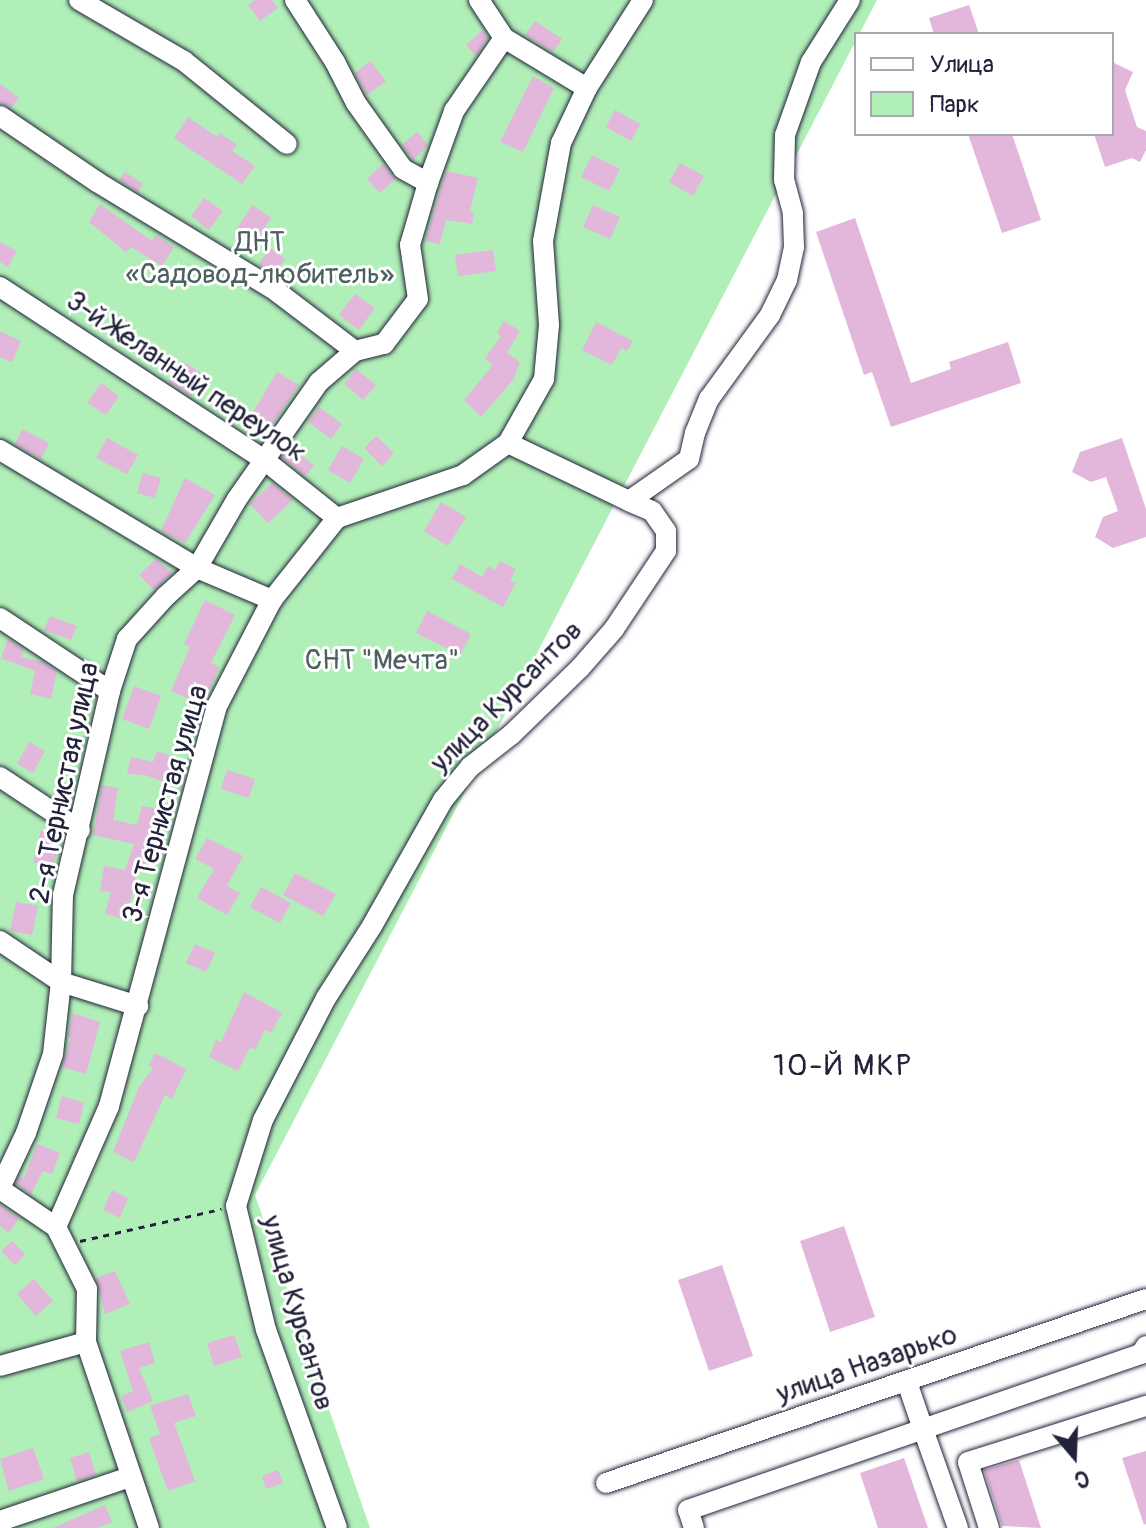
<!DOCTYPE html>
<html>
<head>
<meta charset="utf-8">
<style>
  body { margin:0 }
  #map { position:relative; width:1146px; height:1528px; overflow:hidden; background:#fff; font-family:Pangolin,sans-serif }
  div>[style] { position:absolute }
  .green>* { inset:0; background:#b0efb7 }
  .building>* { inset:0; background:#e3b6db }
  .path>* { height:3px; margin-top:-1.5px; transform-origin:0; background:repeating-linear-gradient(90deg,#22223b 0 6px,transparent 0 12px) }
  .roads { filter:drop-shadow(0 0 2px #22223b) drop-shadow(0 0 2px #22223b) }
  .minor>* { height:20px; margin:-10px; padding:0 10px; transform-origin:10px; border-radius:10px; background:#fff }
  span { translate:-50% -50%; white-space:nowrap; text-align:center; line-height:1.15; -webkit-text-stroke:6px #fff; paint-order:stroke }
  .park-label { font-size:28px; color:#4d6060 }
  .street-label { font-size:28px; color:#22223b }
  .neighbourhood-label { font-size:30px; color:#22223b; letter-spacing:2px }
  .legend { position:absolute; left:854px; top:32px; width:260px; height:104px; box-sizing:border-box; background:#fff; border:2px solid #a7a7b1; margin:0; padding:10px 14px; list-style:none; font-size:24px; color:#22223b }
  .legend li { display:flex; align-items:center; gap:16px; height:40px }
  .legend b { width:40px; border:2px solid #a7a7b1 }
  .north { position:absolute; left:1034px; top:1416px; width:80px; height:80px; -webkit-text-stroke:6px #fff; paint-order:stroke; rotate:161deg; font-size:22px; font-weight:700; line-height:32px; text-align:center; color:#22223b }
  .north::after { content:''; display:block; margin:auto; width:28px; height:36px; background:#22223b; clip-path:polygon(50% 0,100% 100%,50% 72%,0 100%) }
</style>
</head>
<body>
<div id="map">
  <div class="green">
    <div style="clip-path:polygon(0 0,877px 0,255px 1195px,370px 1528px,0 1528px)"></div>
  </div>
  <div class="building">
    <div style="clip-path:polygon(255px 0,272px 0,278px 8px,260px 21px,248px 5px)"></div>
    <div style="clip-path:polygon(969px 5px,979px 34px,934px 34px,929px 18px)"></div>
    <div style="clip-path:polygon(535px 21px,562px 39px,553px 52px,525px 35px)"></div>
    <div style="clip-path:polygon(483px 30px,488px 38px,476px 56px,466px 45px)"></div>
    <div style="clip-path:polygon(370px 61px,386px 81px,367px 95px,355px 73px)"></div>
    <div style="clip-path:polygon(1112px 62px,1133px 72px,1125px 90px,1137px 127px,1146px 131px,1146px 150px,1140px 162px,1132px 158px,1105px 167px,1094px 134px,1112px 134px)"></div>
    <div style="clip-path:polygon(533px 76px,554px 88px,523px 152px,500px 142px)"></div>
    <div style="clip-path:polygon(0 84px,19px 98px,11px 108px,0 103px)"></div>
    <div style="clip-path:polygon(615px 110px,640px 124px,631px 141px,606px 127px)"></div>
    <div style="clip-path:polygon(188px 117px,217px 137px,220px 133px,237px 145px,232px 151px,255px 166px,242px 184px,174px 138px)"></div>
    <div style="clip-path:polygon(417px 132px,428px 145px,413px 160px,402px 145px)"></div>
    <div style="clip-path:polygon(968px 134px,1012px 134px,1041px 220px,1002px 233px)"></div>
    <div style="clip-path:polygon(592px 155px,620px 169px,609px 191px,581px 177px)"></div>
    <div style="clip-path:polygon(680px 163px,704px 176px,693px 196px,669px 182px)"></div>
    <div style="clip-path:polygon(383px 164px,395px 179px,380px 193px,367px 179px)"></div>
    <div style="clip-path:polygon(446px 171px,478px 178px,470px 211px,474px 213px,472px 224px,446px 220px,440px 244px,425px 241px)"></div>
    <div style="clip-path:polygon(125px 172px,143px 184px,138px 192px,119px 180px)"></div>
    <div style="clip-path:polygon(204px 198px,223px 211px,209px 230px,191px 216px)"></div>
    <div style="clip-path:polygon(100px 204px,152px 241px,155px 235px,174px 247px,162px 266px,131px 247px,126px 252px,89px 222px)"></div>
    <div style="clip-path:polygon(252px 205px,271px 218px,255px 243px,236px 230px)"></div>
    <div style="clip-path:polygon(593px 205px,620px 217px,610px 239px,583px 227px)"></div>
    <div style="clip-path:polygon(855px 218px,911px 383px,951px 369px,949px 362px,1008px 342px,1021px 383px,891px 427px,872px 372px,864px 375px,816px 232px)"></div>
    <div style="clip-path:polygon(0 242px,17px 251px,8px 267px,0 262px)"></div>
    <div style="clip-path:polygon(270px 248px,285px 259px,274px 275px,259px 264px)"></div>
    <div style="clip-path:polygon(493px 250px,496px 271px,458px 276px,455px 255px)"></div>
    <div style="clip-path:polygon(355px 294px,375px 308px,359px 330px,339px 315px)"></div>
    <div style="clip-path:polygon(504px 321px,520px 331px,507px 353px,520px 362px,513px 380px,481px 417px,464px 400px,493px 365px,485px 358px,501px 336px,497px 333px)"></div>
    <div style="clip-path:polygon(596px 322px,633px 341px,627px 351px,621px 348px,612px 365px,582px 350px)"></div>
    <div style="clip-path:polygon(0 331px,21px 341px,12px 362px,0 357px)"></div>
    <div style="clip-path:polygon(182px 361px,204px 375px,191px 396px,168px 382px)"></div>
    <div style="clip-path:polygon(356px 369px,376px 385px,363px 400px,344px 384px)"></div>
    <div style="clip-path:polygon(277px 372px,299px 385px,265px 435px,247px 422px)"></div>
    <div style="clip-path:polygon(101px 383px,119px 396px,106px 415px,87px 403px)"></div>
    <div style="clip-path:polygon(319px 407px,342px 424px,331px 439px,308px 422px)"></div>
    <div style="clip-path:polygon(22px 429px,49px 443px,41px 459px,15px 444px)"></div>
    <div style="clip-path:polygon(376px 436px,394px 453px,382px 466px,364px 448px)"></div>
    <div style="clip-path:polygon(107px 438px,138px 455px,127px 474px,96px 458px)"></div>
    <div style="clip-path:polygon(1122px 438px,1146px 509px,1146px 537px,1113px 548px,1095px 537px,1103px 517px,1118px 511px,1106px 477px,1091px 482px,1072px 472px,1080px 452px)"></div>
    <div style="clip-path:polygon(342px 446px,364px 459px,350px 483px,328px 470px)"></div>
    <div style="clip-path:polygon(289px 447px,314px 465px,306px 476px,282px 458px)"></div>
    <div style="clip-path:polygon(143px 473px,161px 478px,155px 498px,137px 493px)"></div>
    <div style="clip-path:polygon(185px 478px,215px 495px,185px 543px,161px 531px)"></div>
    <div style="clip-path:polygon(272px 483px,293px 500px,268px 523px,250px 504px)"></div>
    <div style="clip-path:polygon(441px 502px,466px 517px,448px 546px,424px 531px)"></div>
    <div style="clip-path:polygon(156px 559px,172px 573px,154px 590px,139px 575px)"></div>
    <div style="clip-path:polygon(500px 561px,516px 569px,510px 580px,516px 583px,503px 607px,452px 579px,460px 564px,482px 577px,488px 566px,495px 570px)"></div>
    <div style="clip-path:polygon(205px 600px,235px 615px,211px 663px,219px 667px,203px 705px,171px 691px,190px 647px,184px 644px)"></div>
    <div style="clip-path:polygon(427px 611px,471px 634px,460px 655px,416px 633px)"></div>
    <div style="clip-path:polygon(50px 616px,77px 626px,71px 640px,44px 630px)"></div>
    <div style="clip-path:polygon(8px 639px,24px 650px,21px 657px,43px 662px,57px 671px,51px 699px,30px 694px,35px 671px,1px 658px)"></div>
    <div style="clip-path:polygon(134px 686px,161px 696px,149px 729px,122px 719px)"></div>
    <div style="clip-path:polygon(29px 742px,45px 751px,33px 773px,17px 764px)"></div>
    <div style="clip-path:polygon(157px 751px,188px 762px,181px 788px,145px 775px,127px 774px,131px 757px,153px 762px)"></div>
    <div style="clip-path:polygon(227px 770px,255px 779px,249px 798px,221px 789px)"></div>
    <div style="clip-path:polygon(102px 785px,118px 788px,113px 820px,137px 825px,142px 806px,165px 810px,147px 868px,139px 865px,126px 920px,105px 914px,111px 892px,100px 891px,104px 866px,125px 870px,134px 844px,93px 835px)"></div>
    <div style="clip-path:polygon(41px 830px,61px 835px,53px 867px,33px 862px)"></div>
    <div style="clip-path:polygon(207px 838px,243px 856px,227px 886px,240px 893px,227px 915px,197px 898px,214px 869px,195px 859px)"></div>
    <div style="clip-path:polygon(295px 873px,336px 894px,323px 916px,283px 895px)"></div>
    <div style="clip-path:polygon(261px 887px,291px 903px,280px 923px,250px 907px)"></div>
    <div style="clip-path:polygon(16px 902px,38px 906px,32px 935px,10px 931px)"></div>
    <div style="clip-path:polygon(195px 944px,215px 953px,206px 972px,186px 963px)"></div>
    <div style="clip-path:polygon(244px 992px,282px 1013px,271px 1033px,265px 1030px,255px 1050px,250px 1047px,238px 1071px,209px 1057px,216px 1040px,221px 1042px)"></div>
    <div style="clip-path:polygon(72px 1013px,100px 1022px,86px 1074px,62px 1067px,71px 1038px,68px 1037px)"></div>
    <div style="clip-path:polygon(155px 1053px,186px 1069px,172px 1099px,165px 1095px,134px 1162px,113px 1152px,139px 1087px,153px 1068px,149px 1066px)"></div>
    <div style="clip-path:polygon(62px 1096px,84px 1103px,79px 1124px,56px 1118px)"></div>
    <div style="clip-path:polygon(37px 1144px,60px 1153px,52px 1174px,43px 1171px,31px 1194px,16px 1184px,20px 1176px,24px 1178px)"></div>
    <div style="clip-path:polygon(112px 1190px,128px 1198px,120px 1218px,103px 1210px)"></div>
    <div style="clip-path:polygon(0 1205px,19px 1218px,9px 1233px,0 1226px)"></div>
    <div style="clip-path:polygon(844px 1226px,875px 1317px,830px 1332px,800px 1241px)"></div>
    <div style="clip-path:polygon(12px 1241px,25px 1254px,15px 1265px,1px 1251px)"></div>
    <div style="clip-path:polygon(722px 1265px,753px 1356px,709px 1371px,678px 1280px)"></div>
    <div style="clip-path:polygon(115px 1271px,130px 1304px,105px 1314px,96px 1278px)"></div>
    <div style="clip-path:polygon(34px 1279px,53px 1301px,36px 1316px,17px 1294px)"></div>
    <div style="clip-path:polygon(234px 1335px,242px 1357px,214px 1366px,207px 1343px)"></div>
    <div style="clip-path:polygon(149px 1342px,155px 1363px,139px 1368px,153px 1401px,127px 1412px,121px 1396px,133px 1391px,120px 1351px)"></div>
    <div style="clip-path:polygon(188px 1394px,196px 1416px,174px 1423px,195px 1481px,168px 1491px,149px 1438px,160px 1434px,150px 1406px)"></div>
    <div style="clip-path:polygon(33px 1448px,44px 1479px,9px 1491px,0 1459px)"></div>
    <div style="clip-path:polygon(1146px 1451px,1146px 1524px,1144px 1525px,1122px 1458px)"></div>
    <div style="clip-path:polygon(89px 1452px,96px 1475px,77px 1481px,70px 1458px)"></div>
    <div style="clip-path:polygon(904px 1458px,928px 1528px,878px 1528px,860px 1473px)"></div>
    <div style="clip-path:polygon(1019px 1460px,1041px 1528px,1002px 1526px,984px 1470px)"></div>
    <div style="clip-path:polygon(278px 1470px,283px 1483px,266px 1489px,262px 1476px)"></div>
    <div style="clip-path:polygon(105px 1505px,112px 1522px,97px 1528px,53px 1528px)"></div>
  </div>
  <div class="path">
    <div style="left:80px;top:1241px;width:145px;rotate:-12.8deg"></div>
  </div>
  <div class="roads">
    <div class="minor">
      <div style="left:79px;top:0;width:121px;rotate:30.2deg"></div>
      <div style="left:184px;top:61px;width:132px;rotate:38.9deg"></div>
      <div style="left:295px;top:0;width:74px;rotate:57.2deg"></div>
      <div style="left:335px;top:62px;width:46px;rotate:62.9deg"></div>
      <div style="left:356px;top:103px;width:81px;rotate:54.5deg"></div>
      <div style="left:403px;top:169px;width:29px;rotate:29deg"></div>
      <div style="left:479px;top:0;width:45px;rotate:56.7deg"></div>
      <div style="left:504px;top:38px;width:97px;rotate:31.1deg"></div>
      <div style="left:0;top:116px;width:117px;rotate:34.2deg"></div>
      <div style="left:97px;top:182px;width:210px;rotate:31.3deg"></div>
      <div style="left:276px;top:291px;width:99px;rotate:37.2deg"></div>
      <div style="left:0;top:287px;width:314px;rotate:33.2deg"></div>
      <div style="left:263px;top:459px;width:95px;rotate:38.6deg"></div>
      <div style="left:508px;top:443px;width:134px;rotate:25.6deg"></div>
      <div style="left:0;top:450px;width:230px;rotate:30.9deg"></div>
      <div style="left:197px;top:568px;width:82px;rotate:23.1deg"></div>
      <div style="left:0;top:618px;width:132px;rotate:33.6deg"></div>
      <div style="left:0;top:777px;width:96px;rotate:33.5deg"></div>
      <div style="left:0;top:941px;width:73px;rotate:33.9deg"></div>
      <div style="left:61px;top:982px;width:81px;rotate:17.3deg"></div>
      <div style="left:0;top:1188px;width:61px;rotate:-64.7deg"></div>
      <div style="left:26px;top:1133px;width:83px;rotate:-71.1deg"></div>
      <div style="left:53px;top:1054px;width:72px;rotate:-83.7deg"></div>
      <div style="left:61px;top:982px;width:87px;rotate:-88.7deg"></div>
      <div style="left:63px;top:895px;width:209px;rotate:-77deg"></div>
      <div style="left:110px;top:691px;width:55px;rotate:-71.9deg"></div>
      <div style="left:127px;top:639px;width:58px;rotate:-47.8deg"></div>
      <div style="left:166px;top:596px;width:42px;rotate:-42.1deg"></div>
      <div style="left:197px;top:568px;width:80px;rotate:-59.9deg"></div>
      <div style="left:237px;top:499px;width:143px;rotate:-55deg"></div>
      <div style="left:319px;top:382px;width:48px;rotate:-40.7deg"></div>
      <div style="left:355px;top:351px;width:30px;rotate:-14deg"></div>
      <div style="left:384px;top:344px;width:56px;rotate:-52.9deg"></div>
      <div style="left:418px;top:299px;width:55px;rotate:-98.4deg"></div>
      <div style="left:410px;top:245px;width:65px;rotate:-73.8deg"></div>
      <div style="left:428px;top:183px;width:77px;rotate:-70.1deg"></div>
      <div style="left:454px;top:111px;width:88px;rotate:-55.6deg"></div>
      <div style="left:0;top:1189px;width:68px;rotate:34.2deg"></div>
      <div style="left:0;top:1366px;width:89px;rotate:-15.6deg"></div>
      <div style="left:606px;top:1483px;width:570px;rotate:-18.82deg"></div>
      <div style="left:0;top:1521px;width:137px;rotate:-18.7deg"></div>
      <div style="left:149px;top:1528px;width:196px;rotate:-108.7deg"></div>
      <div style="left:86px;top:1342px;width:53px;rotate:-88.9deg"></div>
      <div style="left:87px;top:1289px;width:69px;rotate:-116.6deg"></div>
      <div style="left:56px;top:1227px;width:132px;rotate:-66.3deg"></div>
      <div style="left:109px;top:1106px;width:414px;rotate:-74.9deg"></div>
      <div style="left:217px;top:706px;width:119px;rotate:-62.6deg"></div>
      <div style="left:272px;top:600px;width:105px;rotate:-51.6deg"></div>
      <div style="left:337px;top:518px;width:133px;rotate:-18.8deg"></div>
      <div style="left:463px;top:475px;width:55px;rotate:-35.4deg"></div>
      <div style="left:508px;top:443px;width:73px;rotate:-60.6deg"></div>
      <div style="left:544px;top:379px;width:54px;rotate:-84.7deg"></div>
      <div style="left:549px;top:325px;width:84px;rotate:-94.1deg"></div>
      <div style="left:543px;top:241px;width:100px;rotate:-79.6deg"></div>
      <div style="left:561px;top:143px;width:61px;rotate:-64.7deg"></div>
      <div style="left:587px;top:88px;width:104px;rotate:-57.5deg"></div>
      <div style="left:337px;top:1528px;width:210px;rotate:-109.7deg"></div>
      <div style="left:266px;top:1330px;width:128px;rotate:-103.6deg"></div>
      <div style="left:236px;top:1206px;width:90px;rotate:-72.6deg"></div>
      <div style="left:263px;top:1120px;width:137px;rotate:-62.7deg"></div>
      <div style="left:326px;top:998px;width:85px;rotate:-57.4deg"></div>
      <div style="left:372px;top:926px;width:145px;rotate:-60.6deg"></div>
      <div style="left:443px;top:800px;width:43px;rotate:-50.7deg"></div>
      <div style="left:470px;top:767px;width:52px;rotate:-38deg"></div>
      <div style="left:511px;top:735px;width:96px;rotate:-44.2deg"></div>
      <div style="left:580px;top:668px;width:52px;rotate:-48.9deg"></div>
      <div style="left:614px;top:629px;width:94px;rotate:-56.3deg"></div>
      <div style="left:666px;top:551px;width:20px;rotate:-90deg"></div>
      <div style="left:666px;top:531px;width:24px;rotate:-125deg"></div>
      <div style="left:652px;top:511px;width:25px;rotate:-157deg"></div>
      <div style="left:629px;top:501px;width:73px;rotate:-35deg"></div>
      <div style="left:689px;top:459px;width:27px;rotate:-77deg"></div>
      <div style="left:695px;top:433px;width:37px;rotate:-68deg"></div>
      <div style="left:709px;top:399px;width:104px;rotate:-54deg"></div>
      <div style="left:770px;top:315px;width:39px;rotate:-64deg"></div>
      <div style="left:787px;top:280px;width:34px;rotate:-78deg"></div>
      <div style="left:794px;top:247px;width:34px;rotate:-92deg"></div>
      <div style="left:793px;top:213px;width:34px;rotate:-105deg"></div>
      <div style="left:784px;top:180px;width:45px;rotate:-88.7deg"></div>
      <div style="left:785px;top:135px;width:77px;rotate:-70.4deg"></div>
      <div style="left:811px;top:62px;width:73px;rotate:-57.8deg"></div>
      <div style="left:694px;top:1528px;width:19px;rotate:-108deg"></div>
      <div style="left:688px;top:1510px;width:249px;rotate:-19deg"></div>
      <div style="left:923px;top:1429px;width:50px;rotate:-108.8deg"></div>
      <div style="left:958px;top:1528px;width:105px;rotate:-109.5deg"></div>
      <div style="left:923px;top:1429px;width:231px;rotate:-19deg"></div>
      <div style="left:1141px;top:1354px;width:9px;rotate:-58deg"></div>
      <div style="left:989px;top:1528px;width:69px;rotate:-107.7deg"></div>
      <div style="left:968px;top:1462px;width:187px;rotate:-17.5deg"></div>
    </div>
  </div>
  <div class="park-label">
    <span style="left:260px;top:259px">ДНТ<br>«Садовод-любитель»</span>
    <span style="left:382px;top:661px">СНТ "Мечта"</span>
  </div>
  <div class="street-label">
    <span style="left:186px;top:377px;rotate:34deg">3-й Желанный переулок</span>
    <span style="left:507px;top:697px;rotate:-45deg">улица Курсантов</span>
    <span style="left:65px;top:783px;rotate:-78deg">2-я Тернистая улица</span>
    <span style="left:166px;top:804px;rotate:-74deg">3-я Тернистая улица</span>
    <span style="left:297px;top:1313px;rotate:74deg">улица Курсантов</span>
    <span style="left:867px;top:1365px;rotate:-19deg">улица Назарько</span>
  </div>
  <div class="neighbourhood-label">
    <span style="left:843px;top:1066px">10-Й МКР</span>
  </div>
  <ul class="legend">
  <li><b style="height:10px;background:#fff"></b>Улица</li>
  <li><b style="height:22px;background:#b0efb7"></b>Парк</li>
  </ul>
  <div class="north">С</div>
</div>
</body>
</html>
